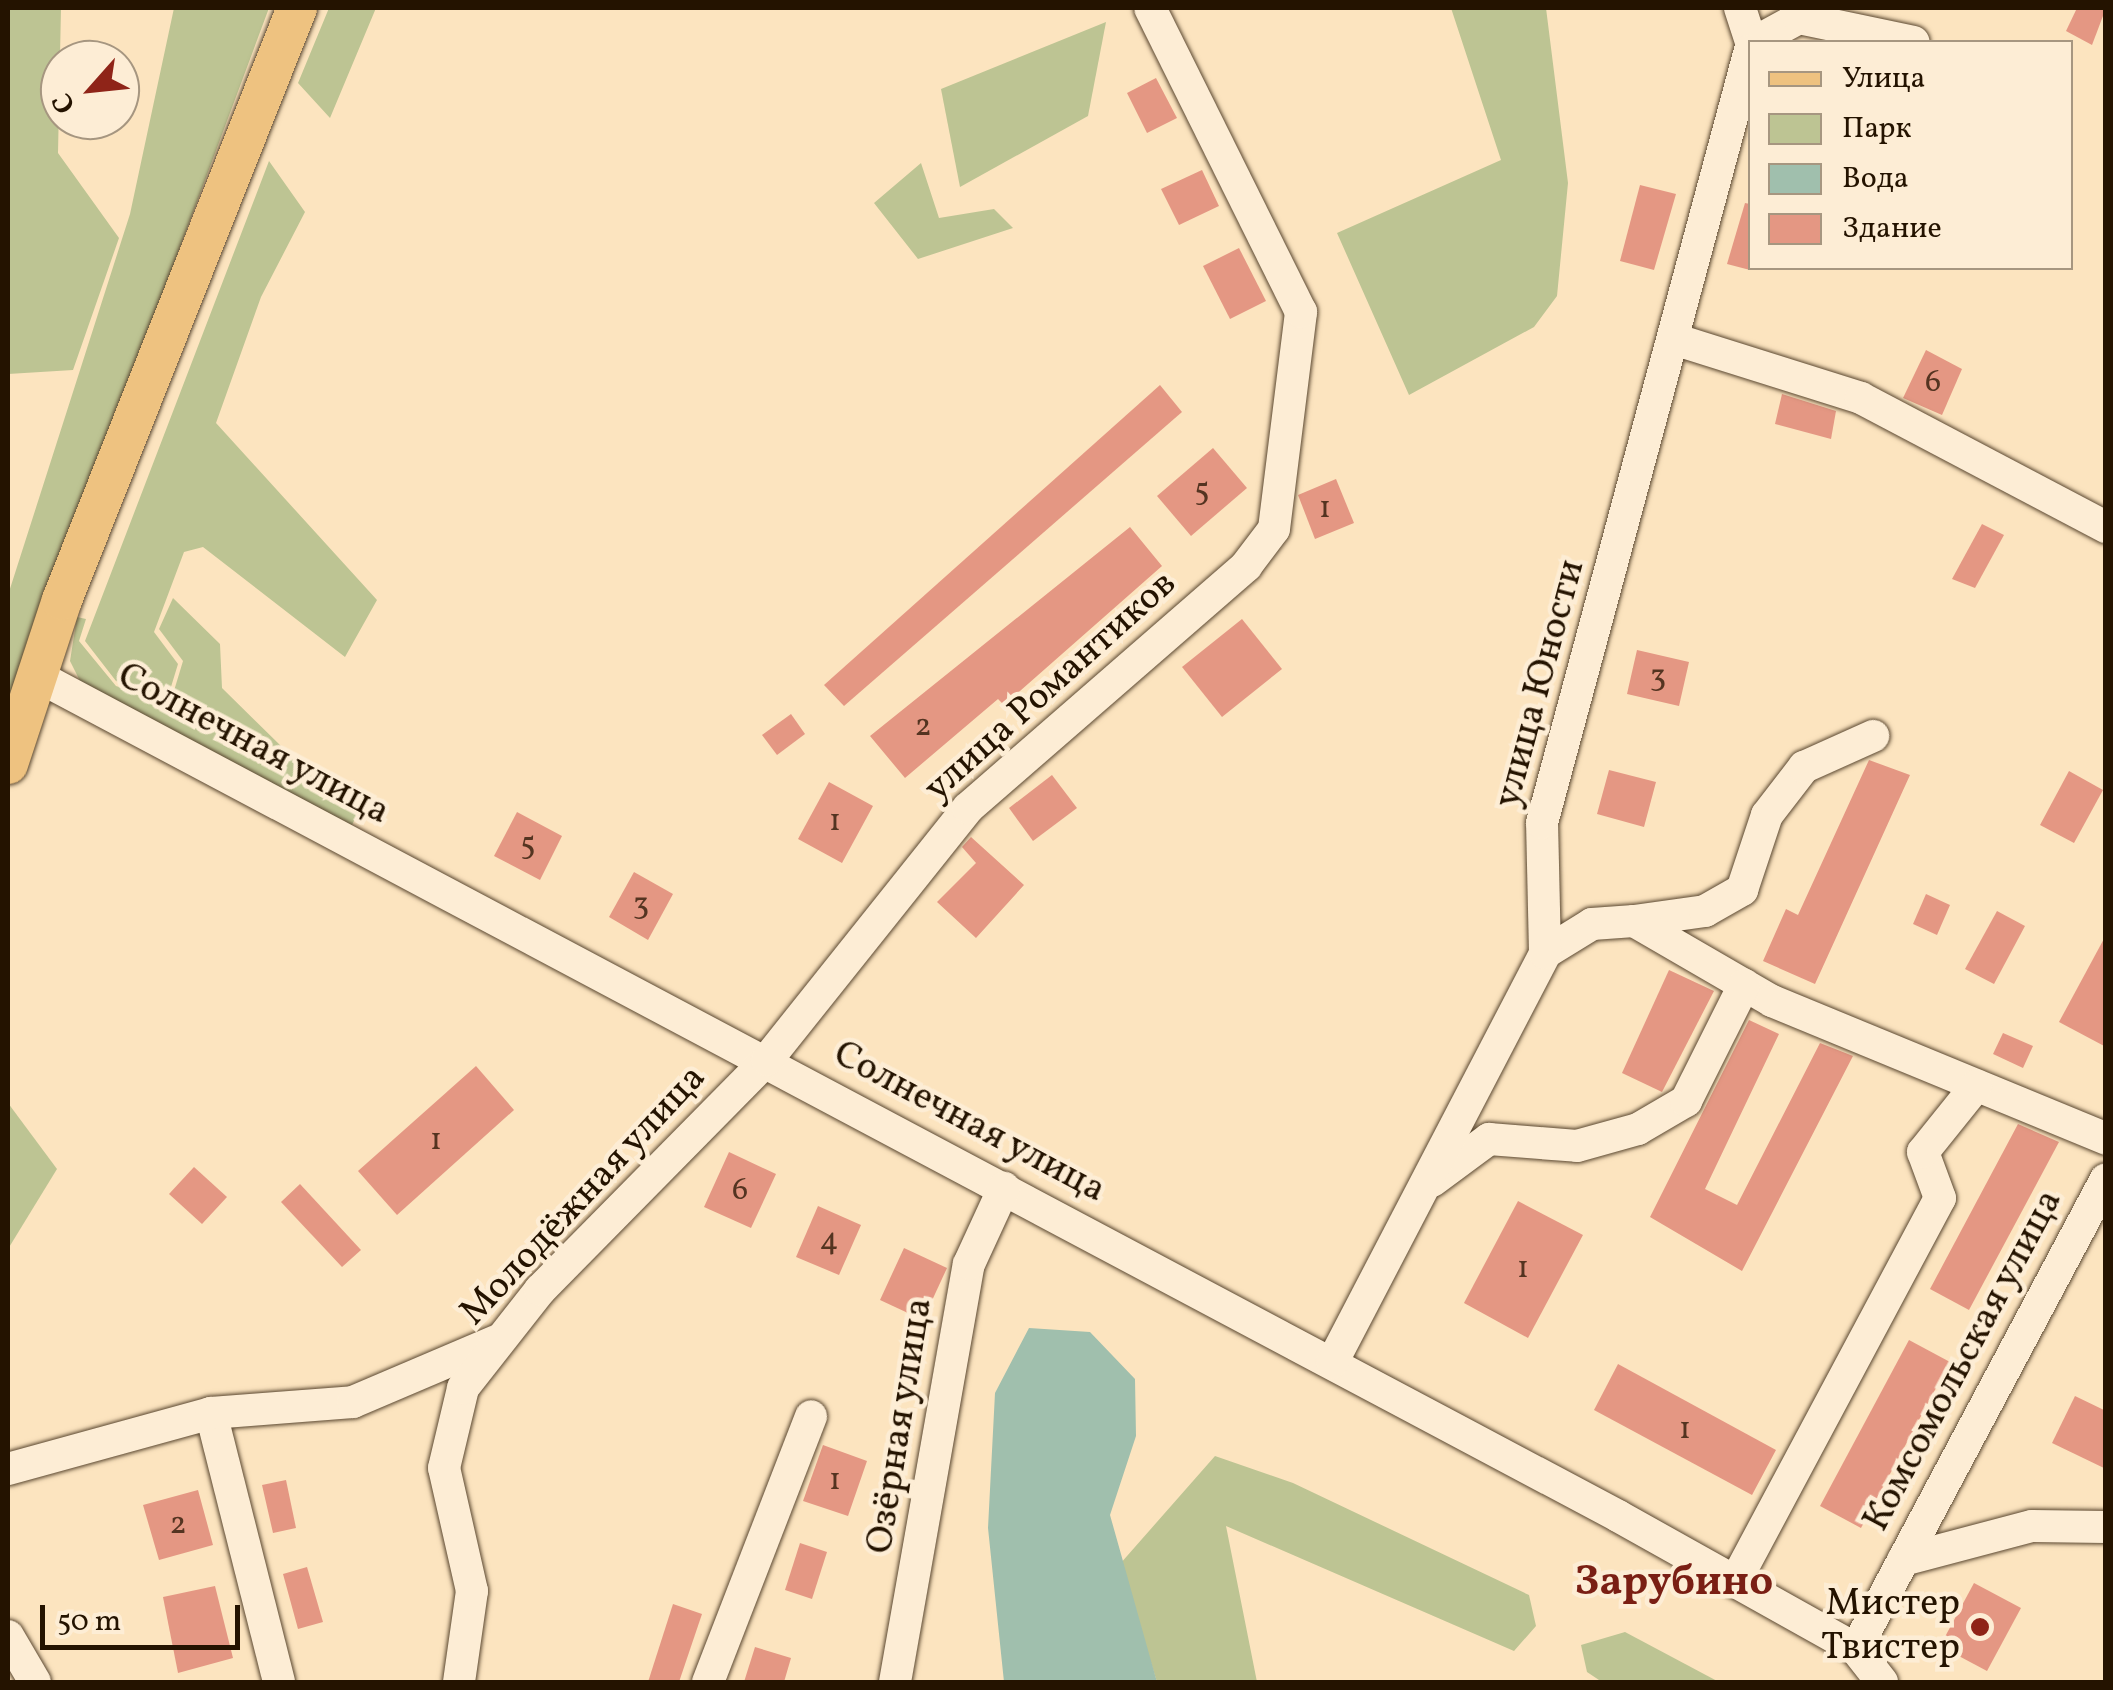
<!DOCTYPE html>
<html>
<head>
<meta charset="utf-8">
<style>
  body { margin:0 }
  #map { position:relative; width:2113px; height:1690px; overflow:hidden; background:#fce4bf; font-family:Vollkorn,serif }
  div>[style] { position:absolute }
  .green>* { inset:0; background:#bdc493 }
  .water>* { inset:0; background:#a0bfad }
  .building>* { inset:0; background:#e49783 }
  .roads { filter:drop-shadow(0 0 2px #5a4730) drop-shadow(0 0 2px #5a4730) }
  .minor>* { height:32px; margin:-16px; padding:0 16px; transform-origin:16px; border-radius:16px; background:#fdedd5 }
  .major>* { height:40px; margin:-20px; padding:0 20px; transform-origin:20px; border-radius:20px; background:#eec280 }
  .dots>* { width:28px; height:28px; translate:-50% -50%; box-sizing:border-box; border:5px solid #fdedd5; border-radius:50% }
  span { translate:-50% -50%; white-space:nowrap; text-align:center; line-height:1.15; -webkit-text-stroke:9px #fdedd5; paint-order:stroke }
  .number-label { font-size:32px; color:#543421 }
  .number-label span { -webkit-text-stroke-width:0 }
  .street-label { font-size:38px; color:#241300 }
  .poi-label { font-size:38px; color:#241300 }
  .right { translate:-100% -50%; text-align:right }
  .quarter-label { font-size:42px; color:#7a1f14; font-weight:700 }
  .frame { position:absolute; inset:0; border:10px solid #241300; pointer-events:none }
  .legend { position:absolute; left:1748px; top:40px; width:325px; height:230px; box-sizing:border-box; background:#fdedd5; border:2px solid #a69680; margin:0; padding:12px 18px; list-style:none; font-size:30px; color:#241300 }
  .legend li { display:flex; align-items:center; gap:20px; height:50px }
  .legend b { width:50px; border:2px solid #a69680 }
  .north { position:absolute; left:40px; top:40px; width:100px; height:100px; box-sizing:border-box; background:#fdedd5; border:2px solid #a69680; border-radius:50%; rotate:243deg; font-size:28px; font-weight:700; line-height:40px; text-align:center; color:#241300 }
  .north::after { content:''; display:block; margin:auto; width:35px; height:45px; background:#8f2418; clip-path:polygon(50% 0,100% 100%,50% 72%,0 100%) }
  .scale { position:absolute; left:40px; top:1605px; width:200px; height:45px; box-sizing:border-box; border:5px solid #241300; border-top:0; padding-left:12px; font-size:30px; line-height:35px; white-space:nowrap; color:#241300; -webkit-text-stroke:8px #fdedd5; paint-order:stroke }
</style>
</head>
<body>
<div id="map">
  <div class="green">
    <div style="clip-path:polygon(8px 8px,61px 8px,58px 153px,119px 238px,73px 370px,8px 374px)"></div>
    <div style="clip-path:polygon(174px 8px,269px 8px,8px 710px,8px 595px,130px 214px)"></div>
    <div style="clip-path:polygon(329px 8px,398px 8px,376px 8px,330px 118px,298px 83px)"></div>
    <div style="clip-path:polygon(1451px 8px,1546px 8px,1568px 183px,1557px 296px,1534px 327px,1409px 395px,1337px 233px,1501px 160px)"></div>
    <div style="clip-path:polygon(1106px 22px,1088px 116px,960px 187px,941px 89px)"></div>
    <div style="clip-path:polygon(269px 161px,305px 212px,261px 297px,216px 423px,377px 600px,345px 657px,203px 547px,184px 552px,154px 632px,178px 664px,167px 700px,116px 681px,85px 641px)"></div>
    <div style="clip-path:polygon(921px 163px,939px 218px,994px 209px,1013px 228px,918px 259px,874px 203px)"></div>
    <div style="clip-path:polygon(173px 598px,220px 644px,222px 688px,336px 800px,362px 804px,352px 825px,84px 689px,70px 661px,77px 617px,86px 619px,79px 641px,116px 686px,170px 704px,183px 661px,159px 629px)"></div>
    <div style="clip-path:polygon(8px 1103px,57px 1169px,8px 1249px)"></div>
    <div style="clip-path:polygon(1215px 1456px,1293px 1483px,1529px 1595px,1536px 1626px,1514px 1651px,1226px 1526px,1257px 1682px,1157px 1682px,1120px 1564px)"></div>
    <div style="clip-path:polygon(1625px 1632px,1719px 1682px,1602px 1682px,1587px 1672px,1581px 1645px)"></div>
  </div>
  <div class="water">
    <div style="clip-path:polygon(1029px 1328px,1090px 1332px,1135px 1379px,1136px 1436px,1110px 1515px,1157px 1682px,1004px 1682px,988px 1528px,995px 1393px)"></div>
  </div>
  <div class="building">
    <div style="clip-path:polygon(2077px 8px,2106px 8px,2092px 45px,2066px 31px)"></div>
    <div style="clip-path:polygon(1156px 78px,1177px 118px,1147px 133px,1127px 93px)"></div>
    <div style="clip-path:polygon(1202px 170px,1219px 206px,1179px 225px,1161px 189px)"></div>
    <div style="clip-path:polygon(1640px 185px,1676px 194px,1654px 270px,1620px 261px)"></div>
    <div style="clip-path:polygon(1745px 203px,1750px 204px,1750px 270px,1727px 264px)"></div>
    <div style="clip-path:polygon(1239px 248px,1266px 301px,1230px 319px,1203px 266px)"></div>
    <div style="clip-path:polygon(1926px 350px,1962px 369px,1942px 415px,1903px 398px)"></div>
    <div style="clip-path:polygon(1160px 385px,1182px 412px,844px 706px,824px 685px)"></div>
    <div style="clip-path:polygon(1782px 394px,1836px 411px,1831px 439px,1775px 424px)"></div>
    <div style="clip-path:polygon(1213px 448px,1247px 488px,1191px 536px,1157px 496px)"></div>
    <div style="clip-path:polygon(1336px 479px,1354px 523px,1315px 539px,1298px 495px)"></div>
    <div style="clip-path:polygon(1982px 524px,2004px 535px,1975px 588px,1952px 579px)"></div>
    <div style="clip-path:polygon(1130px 527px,1162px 566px,1004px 705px,998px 699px,905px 778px,870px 736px)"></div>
    <div style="clip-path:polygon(1242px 619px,1282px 669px,1222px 717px,1182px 667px)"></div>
    <div style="clip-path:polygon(1637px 650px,1689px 662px,1679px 706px,1627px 694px)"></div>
    <div style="clip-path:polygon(791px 714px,805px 734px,777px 755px,762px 735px)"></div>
    <div style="clip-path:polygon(1869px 760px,1910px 775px,1815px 984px,1763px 961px,1786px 909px,1798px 915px)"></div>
    <div style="clip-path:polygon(1609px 770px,1656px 782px,1644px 827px,1597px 814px)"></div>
    <div style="clip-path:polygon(2069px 771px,2103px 790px,2074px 843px,2040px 825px)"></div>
    <div style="clip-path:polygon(1052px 775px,1077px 808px,1033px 841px,1009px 808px)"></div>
    <div style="clip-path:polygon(829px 782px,873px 806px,842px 863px,798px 839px)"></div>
    <div style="clip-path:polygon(517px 812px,562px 836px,540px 880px,494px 856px)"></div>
    <div style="clip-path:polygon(971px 837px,1024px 885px,976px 938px,937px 902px,976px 863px,962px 847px)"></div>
    <div style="clip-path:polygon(634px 872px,673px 894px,648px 940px,609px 917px)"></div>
    <div style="clip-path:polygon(1926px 894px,1950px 905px,1937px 935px,1913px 924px)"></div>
    <div style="clip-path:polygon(1997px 911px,2025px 926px,1994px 984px,1965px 969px)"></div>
    <div style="clip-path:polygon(2106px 935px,2106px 1047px,2059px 1022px)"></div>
    <div style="clip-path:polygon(1669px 970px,1714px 991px,1662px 1092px,1622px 1073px)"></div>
    <div style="clip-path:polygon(1749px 1020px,1779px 1034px,1705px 1189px,1737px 1205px,1820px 1043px,1853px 1056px,1742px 1271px,1650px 1217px)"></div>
    <div style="clip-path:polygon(2003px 1033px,2033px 1046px,2023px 1068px,1993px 1054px)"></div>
    <div style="clip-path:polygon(476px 1066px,514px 1110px,397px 1215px,358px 1171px)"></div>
    <div style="clip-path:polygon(2018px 1124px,2059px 1142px,1969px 1310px,1930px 1289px)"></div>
    <div style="clip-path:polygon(729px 1152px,776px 1174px,751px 1228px,704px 1207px)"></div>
    <div style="clip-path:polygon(194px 1167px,227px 1197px,202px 1224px,169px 1194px)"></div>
    <div style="clip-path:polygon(300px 1184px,361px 1250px,342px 1267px,281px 1202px)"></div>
    <div style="clip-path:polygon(1518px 1201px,1583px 1235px,1528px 1338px,1464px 1303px)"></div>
    <div style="clip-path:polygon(818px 1206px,861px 1225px,839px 1275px,796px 1257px)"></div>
    <div style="clip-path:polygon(904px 1248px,947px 1268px,923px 1320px,880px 1300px)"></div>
    <div style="clip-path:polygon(1909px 1340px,1950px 1362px,1861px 1528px,1820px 1506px)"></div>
    <div style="clip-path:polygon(1618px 1364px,1776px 1450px,1752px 1495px,1594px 1410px)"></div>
    <div style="clip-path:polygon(2075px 1396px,2106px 1411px,2106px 1469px,2052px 1443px)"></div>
    <div style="clip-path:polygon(823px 1445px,867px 1461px,848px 1516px,803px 1501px)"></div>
    <div style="clip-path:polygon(286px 1480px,296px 1528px,273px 1533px,262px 1485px)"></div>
    <div style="clip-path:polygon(198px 1490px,213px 1545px,159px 1560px,143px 1505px)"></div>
    <div style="clip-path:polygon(800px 1543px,827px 1552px,812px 1599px,785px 1590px)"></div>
    <div style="clip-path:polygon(307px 1567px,323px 1622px,298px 1629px,283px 1574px)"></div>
    <div style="clip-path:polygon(1974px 1583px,2021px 1608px,1987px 1671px,1940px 1646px)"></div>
    <div style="clip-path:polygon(215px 1586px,233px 1658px,178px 1673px,163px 1597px)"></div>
    <div style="clip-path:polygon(673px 1604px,702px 1614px,679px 1682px,648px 1682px)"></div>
    <div style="clip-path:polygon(755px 1647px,791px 1658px,784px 1682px,744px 1682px)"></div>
  </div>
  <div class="roads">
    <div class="minor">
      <div style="left:1740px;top:8px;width:36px;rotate:72deg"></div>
      <div style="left:1755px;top:42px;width:50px;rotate:-28.6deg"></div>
      <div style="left:1799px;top:18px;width:117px;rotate:11.8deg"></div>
      <div style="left:1677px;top:340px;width:193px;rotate:17.5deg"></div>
      <div style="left:1861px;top:398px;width:277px;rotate:27.8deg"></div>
      <div style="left:39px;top:677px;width:1788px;rotate:27.98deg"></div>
      <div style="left:1618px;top:1516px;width:273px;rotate:29.2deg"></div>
      <div style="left:1856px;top:1649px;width:42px;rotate:51.8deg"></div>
      <div style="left:1634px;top:921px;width:72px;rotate:-8deg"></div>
      <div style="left:1705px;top:911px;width:43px;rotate:-29.6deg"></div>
      <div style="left:1742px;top:890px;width:79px;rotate:-71.6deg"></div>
      <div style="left:1767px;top:815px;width:61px;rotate:-52.4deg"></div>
      <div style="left:1804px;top:767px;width:76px;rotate:-24.2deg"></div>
      <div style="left:1545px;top:953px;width:55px;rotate:-31.7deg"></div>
      <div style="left:1592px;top:924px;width:42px;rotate:-4.1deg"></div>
      <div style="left:1634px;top:921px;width:160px;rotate:30.1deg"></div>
      <div style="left:1772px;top:1001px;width:361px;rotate:22.4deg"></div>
      <div style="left:1432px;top:1181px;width:71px;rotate:-36.4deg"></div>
      <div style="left:1489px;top:1139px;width:88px;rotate:4.5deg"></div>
      <div style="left:1577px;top:1146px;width:63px;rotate:-15.6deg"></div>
      <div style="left:1638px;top:1129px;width:56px;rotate:-30.3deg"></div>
      <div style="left:1686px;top:1101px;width:130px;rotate:-63.4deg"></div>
      <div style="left:1332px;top:1363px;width:462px;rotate:-62.5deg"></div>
      <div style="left:1545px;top:953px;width:130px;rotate:-91.3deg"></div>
      <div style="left:1542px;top:823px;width:800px;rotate:-74.94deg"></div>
      <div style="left:211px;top:1413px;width:277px;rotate:75.8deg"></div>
      <div style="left:8px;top:1469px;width:211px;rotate:-15.4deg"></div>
      <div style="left:211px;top:1413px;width:142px;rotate:-4.4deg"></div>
      <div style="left:353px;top:1402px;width:155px;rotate:-23.1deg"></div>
      <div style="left:1903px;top:1560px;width:133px;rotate:-14.8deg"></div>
      <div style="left:2032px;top:1526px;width:74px;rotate:0.8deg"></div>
      <div style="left:1735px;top:1582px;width:435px;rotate:-61.9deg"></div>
      <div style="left:1940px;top:1198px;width:49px;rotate:-110.3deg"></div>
      <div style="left:1923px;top:1152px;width:85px;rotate:-51.2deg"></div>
      <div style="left:8px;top:1636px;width:53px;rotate:59.6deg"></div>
      <div style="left:1856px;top:1649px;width:532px;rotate:-61.99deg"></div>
      <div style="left:459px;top:1682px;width:92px;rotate:-81.9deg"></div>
      <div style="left:472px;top:1591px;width:126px;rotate:-102.8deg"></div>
      <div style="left:444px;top:1468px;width:82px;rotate:-76.6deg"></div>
      <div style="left:463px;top:1388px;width:125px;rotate:-51.8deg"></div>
      <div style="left:540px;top:1290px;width:323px;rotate:-45.4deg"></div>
      <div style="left:767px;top:1060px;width:322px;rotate:-51.4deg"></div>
      <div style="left:968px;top:808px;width:369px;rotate:-41deg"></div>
      <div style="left:1246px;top:566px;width:46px;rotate:-52.9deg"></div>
      <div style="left:1274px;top:529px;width:219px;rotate:-82.9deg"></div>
      <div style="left:1301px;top:312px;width:339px;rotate:-116.4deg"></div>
      <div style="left:708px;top:1682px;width:285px;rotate:-68.8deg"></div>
      <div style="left:895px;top:1682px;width:424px;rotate:-80deg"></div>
      <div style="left:969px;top:1264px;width:84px;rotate:-65.3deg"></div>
    </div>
    <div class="major">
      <div style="left:8px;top:764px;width:173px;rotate:-71.8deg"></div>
      <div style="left:62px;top:600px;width:637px;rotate:-68.35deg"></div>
    </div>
  </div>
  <div class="dots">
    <div style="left:1980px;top:1627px;background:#8f2418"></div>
  </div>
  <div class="number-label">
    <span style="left:1933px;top:383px">6</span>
    <span style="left:1202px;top:492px">5</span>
    <span style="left:1325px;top:509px">1</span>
    <span style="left:1658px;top:678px">3</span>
    <span style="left:923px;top:727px">2</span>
    <span style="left:835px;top:822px">1</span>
    <span style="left:528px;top:846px">5</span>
    <span style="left:641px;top:906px">3</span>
    <span style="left:436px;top:1141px">1</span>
    <span style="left:740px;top:1191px">6</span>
    <span style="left:829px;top:1241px">4</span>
    <span style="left:1523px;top:1269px">1</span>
    <span style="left:1685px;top:1430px">1</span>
    <span style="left:835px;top:1481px">1</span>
    <span style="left:178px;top:1525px">2</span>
  </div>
  <div class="street-label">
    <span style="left:1541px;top:684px;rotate:-75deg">улица Юности</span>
    <span style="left:1051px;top:687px;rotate:-42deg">улица Романтиков</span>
    <span style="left:253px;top:745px;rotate:28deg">Солнечная улица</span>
    <span style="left:969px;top:1123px;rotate:28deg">Солнечная улица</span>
    <span style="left:584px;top:1196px;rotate:-47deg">Молодёжная улица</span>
    <span style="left:1964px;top:1361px;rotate:-62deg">Комсомольская улица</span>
    <span style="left:901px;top:1426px;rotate:-81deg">Озёрная улица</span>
  </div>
  <div class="poi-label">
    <span class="right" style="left:1960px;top:1627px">Мистер<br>Твистер</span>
  </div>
  <div class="quarter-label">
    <span style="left:1674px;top:1584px">Зарубино</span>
  </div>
  <div class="frame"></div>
  <ul class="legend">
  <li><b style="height:12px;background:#eec280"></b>Улица</li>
  <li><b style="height:28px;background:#bdc493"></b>Парк</li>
  <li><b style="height:28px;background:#a0bfad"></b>Вода</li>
  <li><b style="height:28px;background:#e49783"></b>Здание</li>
  </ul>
  <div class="north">С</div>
  <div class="scale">50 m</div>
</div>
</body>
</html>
